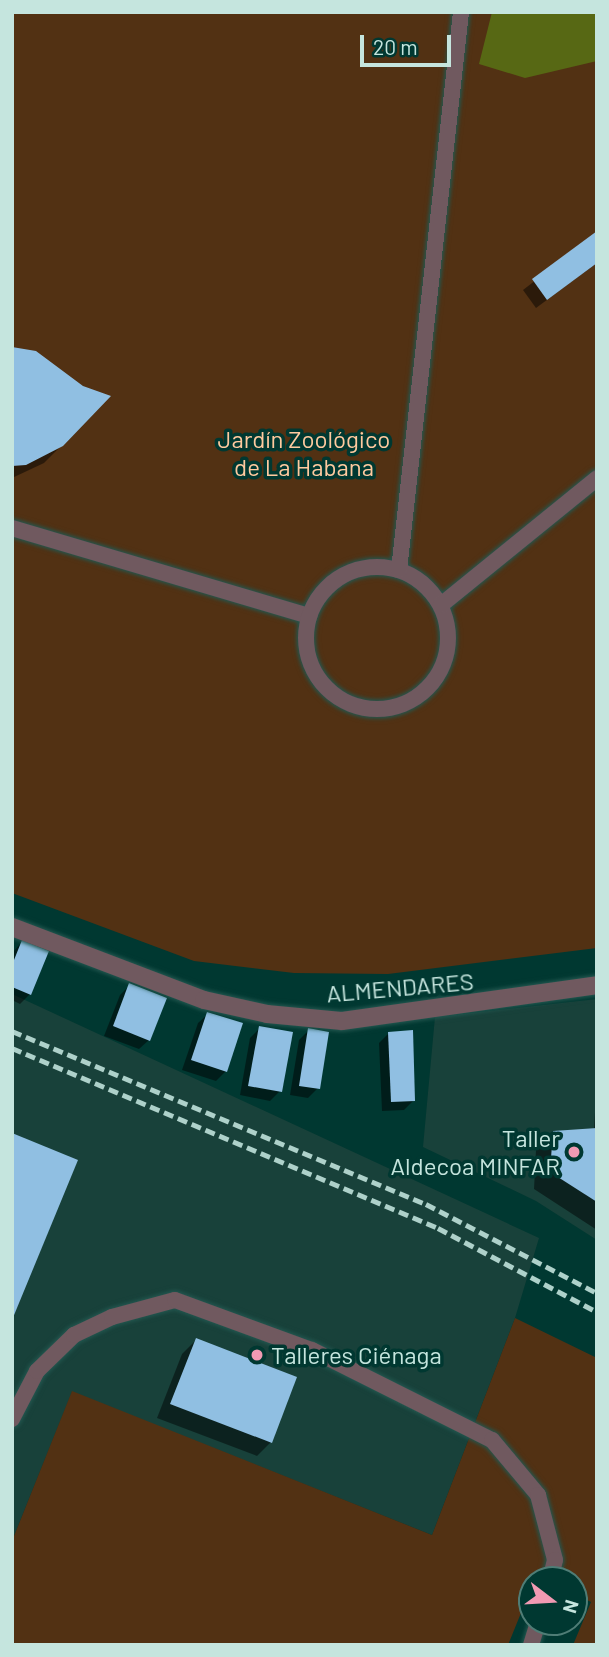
<!DOCTYPE html>
<html>
<head>
<meta charset="utf-8">
<style>
  body { margin:0 }
  #map { position:relative; width:609px; height:1657px; overflow:hidden; background:#003831; font-family:Barlow,sans-serif }
  div>[style] { position:absolute }
  .built>* { inset:0; background:#18413a }
  .green>* { inset:0; background:#523113 }
  .water>* { inset:0; background:#576814 }
  .shadow>* { inset:0; background:#0007 }
  .building>* { inset:0; background:#90bfe2 }
  .roads { filter:drop-shadow(0 0 2px #235750) drop-shadow(0 0 2px #235750) }
  .service>* { height:16px; margin:-8px; padding:0 8px; transform-origin:8px; border-radius:8px; background:#70595f }
  .service>.ring { margin:-8px; padding:0; box-sizing:content-box; background:none; border:16px solid #70595f; border-radius:50% }
  .minor>* { height:18px; margin:-9px; padding:0 9px; transform-origin:9px; border-radius:9px; background:#70595f }
  .rail>* { height:5px; margin-top:-2.5px; transform-origin:0; background:repeating-linear-gradient(90deg,#aed1ca 0 10px,transparent 0 15px) }
  .dots>* { width:19px; height:19px; translate:-50% -50%; box-sizing:border-box; border:4px solid #003831; border-radius:50% }
  span { translate:-50% -50%; white-space:nowrap; text-align:center; line-height:1.15; -webkit-text-stroke:7px #003831; paint-order:stroke }
  .park-label { font-size:24px; color:#ffca9f }
  .street-label { font-size:24px; color:#c5e5de }
  .poi-label { font-size:24px; color:#c5e5de }
  .right { translate:-100% -50%; text-align:right }
  .left { translate:0 -50%; text-align:left }
  .frame { position:absolute; inset:0; border:14px solid #c5e5de; pointer-events:none }
  .north { position:absolute; left:518px; top:1566px; width:70px; height:70px; box-sizing:border-box; background:#003831; border:2px solid #4f7d76; border-radius:50%; rotate:107deg; font-size:19px; font-weight:700; line-height:28px; text-align:center; color:#c5e5de }
  .north::after { content:''; display:block; margin:auto; width:24px; height:32px; background:#f19ab3; clip-path:polygon(50% 0,100% 100%,50% 72%,0 100%) }
  .scale { position:absolute; left:360px; top:35px; width:91px; height:32px; box-sizing:border-box; border:4px solid #c5e5de; border-top:0; padding-left:9px; font-size:21px; line-height:24px; white-space:nowrap; color:#c5e5de; -webkit-text-stroke:5px #003831; paint-order:stroke }
</style>
</head>
<body>
<div id="map">
  <div class="built">
    <div style="clip-path:polygon(12px 994px,539px 1238px,515px 1318px,432px 1535px,72px 1392px,12px 1541px)"></div>
    <div style="clip-path:polygon(597px 999px,597px 1240px,536px 1201px,423px 1147px,435px 1017px)"></div>
  </div>
  <div class="green">
    <div style="clip-path:polygon(12px 12px,597px 12px,597px 948px,388px 974px,294px 973px,194px 961px,12px 893px)"></div>
    <div style="clip-path:polygon(515px 1318px,597px 1358px,597px 1645px,573px 1645px,591px 1602px,574px 1594px,574px 1580px,536px 1576px,508px 1645px,12px 1645px,12px 1541px,72px 1391px,432px 1535px)"></div>
  </div>
  <div class="water">
    <div style="clip-path:polygon(492px 12px,597px 12px,597px 61px,525px 78px,479px 64px)"></div>
  </div>
  <div class="shadow">
    <div style="clip-path:polygon(597px 233px,597px 263px,536px 308px,523px 290px)"></div>
    <div style="clip-path:polygon(12px 352px,82px 387px,62px 445px,44px 463px,12px 478px)"></div>
    <div style="clip-path:polygon(22px 942px,30px 994px,20px 1004px,12px 1000px,12px 953px)"></div>
    <div style="clip-path:polygon(130px 985px,149px 1040px,139px 1049px,104px 1036px,120px 995px)"></div>
    <div style="clip-path:polygon(208px 1014px,226px 1071px,216px 1081px,182px 1070px,198px 1023px)"></div>
    <div style="clip-path:polygon(260px 1028px,280px 1091px,270px 1101px,240px 1095px,250px 1038px)"></div>
    <div style="clip-path:polygon(309px 1030px,318px 1088px,308px 1098px,290px 1095px,299px 1040px)"></div>
    <div style="clip-path:polygon(389px 1033px,414px 1100px,404px 1110px,382px 1111px,379px 1043px)"></div>
    <div style="clip-path:polygon(597px 1076px,597px 1230px,534px 1189px,536px 1150px,554px 1133px,594px 1130px)"></div>
    <div style="clip-path:polygon(196px 1340px,271px 1442px,257px 1456px,157px 1418px,182px 1354px)"></div>
  </div>
  <div class="building">
    <div style="clip-path:polygon(597px 231px,597px 263px,547px 300px,532px 279px)"></div>
    <div style="clip-path:polygon(12px 347px,36px 351px,83px 386px,111px 396px,63px 446px,26px 465px,12px 466px)"></div>
    <div style="clip-path:polygon(22px 940px,49px 951px,31px 995px,12px 987px,12px 965px)"></div>
    <div style="clip-path:polygon(129px 983px,167px 998px,150px 1041px,113px 1026px)"></div>
    <div style="clip-path:polygon(207px 1012px,243px 1023px,227px 1072px,191px 1060px)"></div>
    <div style="clip-path:polygon(259px 1026px,293px 1032px,282px 1092px,248px 1086px)"></div>
    <div style="clip-path:polygon(308px 1028px,329px 1032px,320px 1089px,299px 1086px)"></div>
    <div style="clip-path:polygon(413px 1030px,415px 1101px,391px 1102px,388px 1032px)"></div>
    <div style="clip-path:polygon(597px 1128px,597px 1202px,550px 1172px,553px 1131px)"></div>
    <div style="clip-path:polygon(12px 1133px,78px 1160px,12px 1320px)"></div>
    <div style="clip-path:polygon(196px 1338px,297px 1377px,272px 1443px,170px 1404px)"></div>
  </div>
  <div class="roads">
    <div class="service">
      <div style="left:12px;top:528px;width:310px;rotate:16.5deg"></div>
      <div class="ring" style="left:306px;top:567px;width:126px;height:126px"></div>
      <div style="left:399px;top:570px;width:561px;rotate:-83.66deg"></div>
      <div style="left:441px;top:605px;width:201px;rotate:-39.1deg"></div>
      <div style="left:12px;top:1419px;width:54px;rotate:-62.5deg"></div>
      <div style="left:37px;top:1371px;width:52px;rotate:-44.2deg"></div>
      <div style="left:74px;top:1335px;width:42px;rotate:-25.3deg"></div>
      <div style="left:112px;top:1317px;width:65px;rotate:-15.1deg"></div>
      <div style="left:175px;top:1300px;width:146px;rotate:20.1deg"></div>
      <div style="left:312px;top:1350px;width:201px;rotate:26.6deg"></div>
      <div style="left:492px;top:1440px;width:72px;rotate:50.1deg"></div>
      <div style="left:538px;top:1495px;width:67px;rotate:75.3deg"></div>
      <div style="left:555px;top:1560px;width:21px;rotate:104deg"></div>
      <div style="left:531px;top:1645px;width:24px;rotate:-73deg"></div>
    </div>
    <div class="minor">
      <div style="left:12px;top:927px;width:205px;rotate:20.8deg"></div>
      <div style="left:204px;top:1000px;width:65px;rotate:12.5deg"></div>
      <div style="left:267px;top:1014px;width:75px;rotate:5.3deg"></div>
      <div style="left:342px;top:1021px;width:258px;rotate:-8deg"></div>
    </div>
  </div>
  <div class="rail">
    <div style="left:12px;top:1031px;width:449px;rotate:22.7deg"></div>
    <div style="left:426px;top:1204px;width:193px;rotate:27.5deg"></div>
    <div style="left:12px;top:1048px;width:462px;rotate:22.9deg"></div>
    <div style="left:438px;top:1228px;width:180px;rotate:27.8deg"></div>
  </div>
  <div class="dots">
    <div style="left:574px;top:1152px;background:#f19ab3"></div>
    <div style="left:257px;top:1355px;background:#f19ab3"></div>
  </div>
  <div class="park-label">
    <span style="left:304px;top:453px">Jardín Zoológico<br>de La Habana</span>
  </div>
  <div class="street-label">
    <span style="left:400px;top:987px;rotate:-5deg">ALMENDARES</span>
  </div>
  <div class="poi-label">
    <span class="right" style="left:560px;top:1152px">Taller<br>Aldecoa MINFAR</span>
    <span class="left" style="left:271px;top:1355px">Talleres Ciénaga</span>
  </div>
  <div class="frame"></div>
  <div class="north">N</div>
  <div class="scale">20 m</div>
</div>
</body>
</html>
